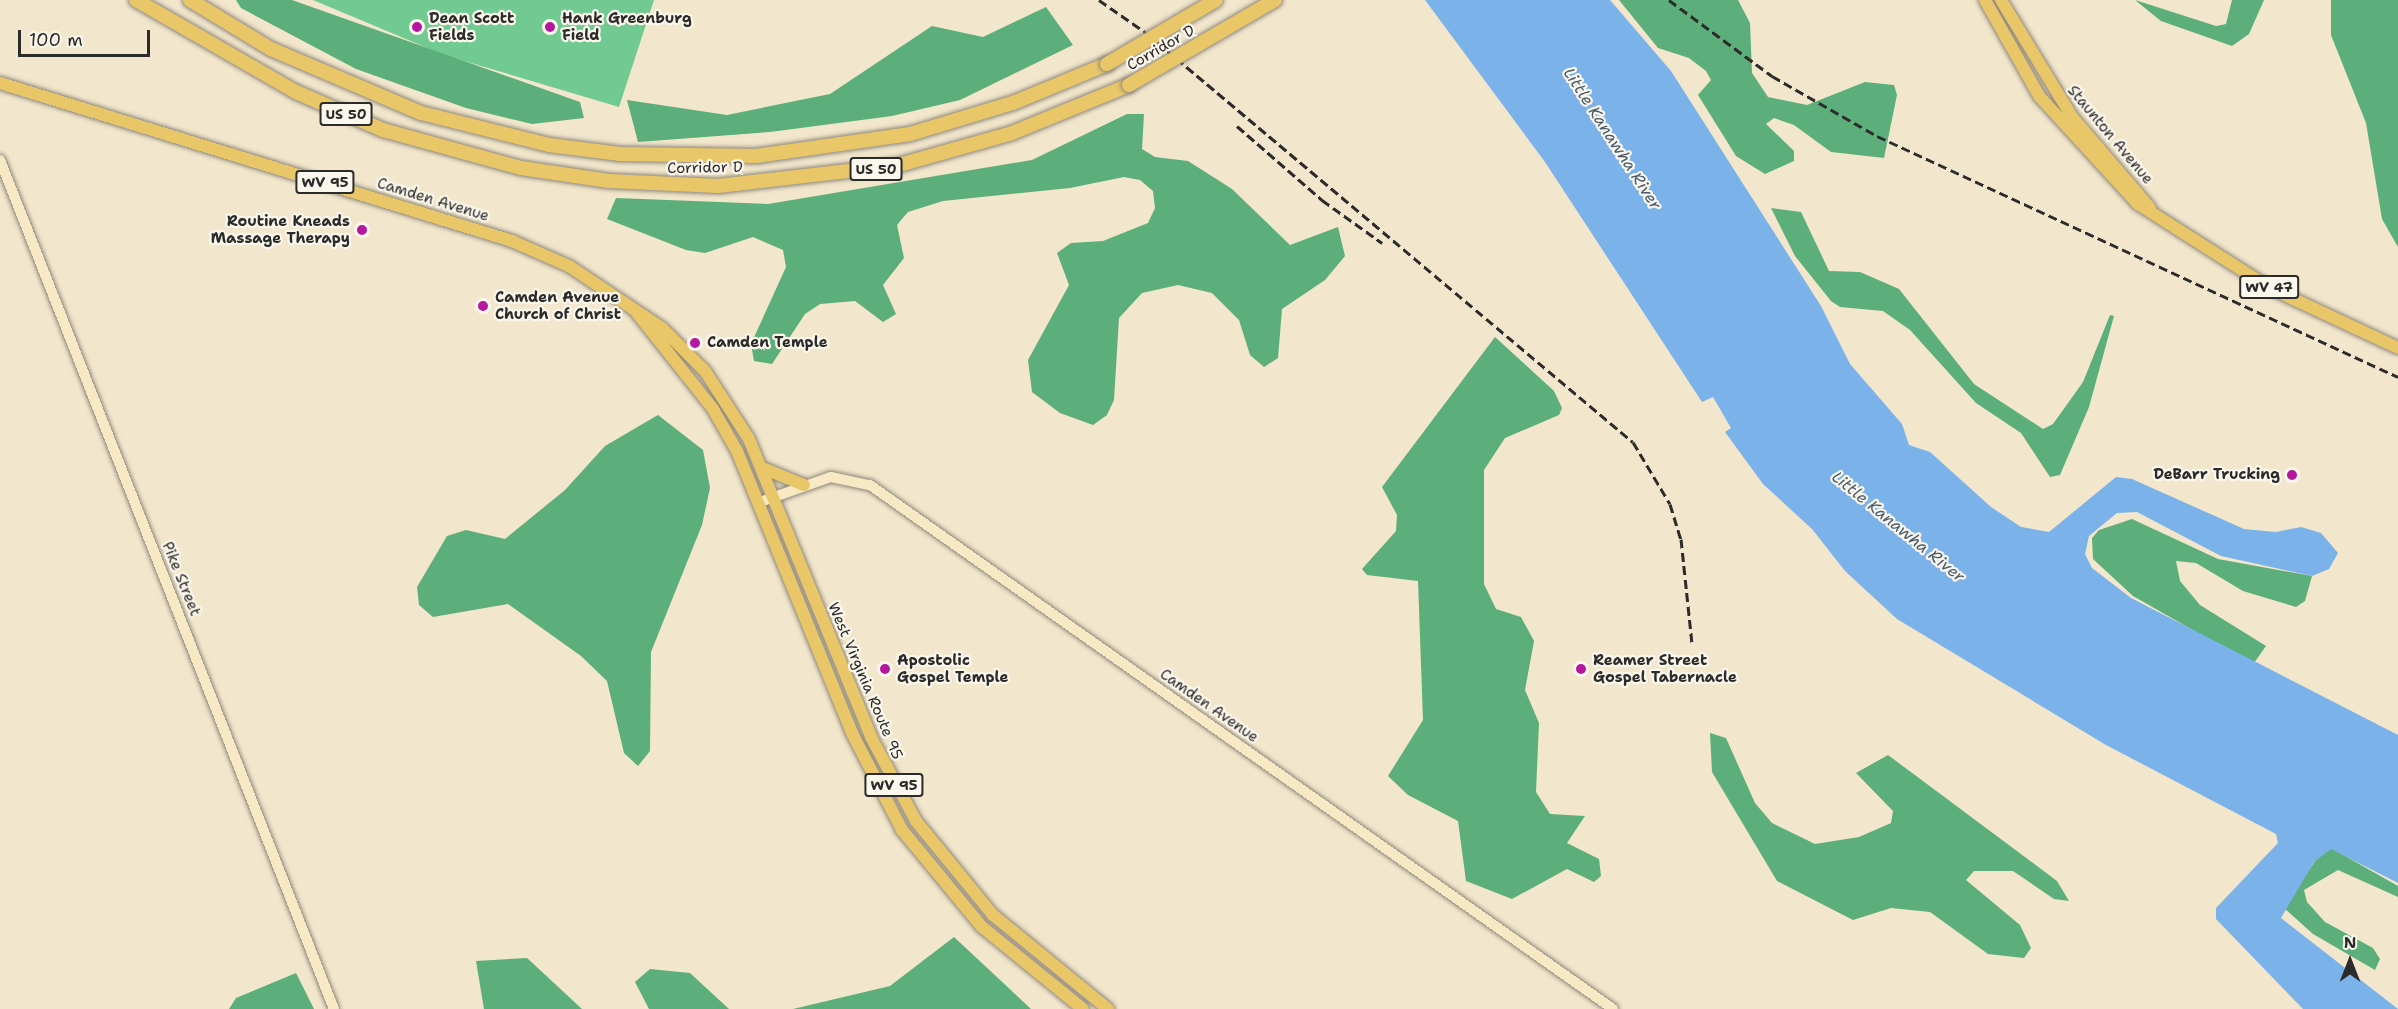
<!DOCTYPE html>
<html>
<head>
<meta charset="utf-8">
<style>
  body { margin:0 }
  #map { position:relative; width:2398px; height:1009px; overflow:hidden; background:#f2e6cc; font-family:"Shantell Sans",sans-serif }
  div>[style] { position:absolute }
  .green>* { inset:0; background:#71ca91 }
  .forest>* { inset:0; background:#5cae7b }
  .water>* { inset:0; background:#7bb2ea }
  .roads { filter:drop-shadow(0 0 2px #8e887c) drop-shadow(0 0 2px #8e887c) }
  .secondary>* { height:10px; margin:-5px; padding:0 5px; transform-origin:5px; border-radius:5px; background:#f6e9c3 }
  .primary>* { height:12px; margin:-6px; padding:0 6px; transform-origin:6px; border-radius:6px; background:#e9c769 }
  .highway>* { height:14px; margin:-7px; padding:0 7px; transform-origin:7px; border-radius:7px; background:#e9c769 }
  .rail>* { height:3px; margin-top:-1.5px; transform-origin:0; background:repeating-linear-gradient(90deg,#2b2b2b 0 9px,transparent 0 13.5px) }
  .bridges { filter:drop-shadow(0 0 2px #8e887c) drop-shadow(0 0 2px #8e887c) }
  .highway-bridge>* { height:14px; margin:-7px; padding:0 7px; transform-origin:7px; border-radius:7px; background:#e9c769 }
  .dots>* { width:16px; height:16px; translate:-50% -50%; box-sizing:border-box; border:3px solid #fbf7ec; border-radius:50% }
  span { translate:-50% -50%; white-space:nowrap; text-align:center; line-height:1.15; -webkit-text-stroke:4.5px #fbf7ec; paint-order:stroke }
  .shield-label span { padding:2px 4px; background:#fbf7ec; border:2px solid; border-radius:4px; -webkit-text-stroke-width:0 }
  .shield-label { font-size:14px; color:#2b2b2b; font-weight:700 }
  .poi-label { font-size:15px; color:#2b2b2b; font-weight:700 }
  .left { translate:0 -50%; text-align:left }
  .right { translate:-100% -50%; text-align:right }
  .street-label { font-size:15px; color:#2b2b2b }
  .water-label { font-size:16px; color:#475a6e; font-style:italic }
  .north { position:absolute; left:2320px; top:931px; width:60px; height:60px; -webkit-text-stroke:4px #fbf7ec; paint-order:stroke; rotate:0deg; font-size:16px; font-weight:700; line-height:24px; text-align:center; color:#2b2b2b }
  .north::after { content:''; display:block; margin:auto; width:21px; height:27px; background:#2b2b2b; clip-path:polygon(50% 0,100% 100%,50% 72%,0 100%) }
  .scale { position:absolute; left:18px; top:30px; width:132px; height:27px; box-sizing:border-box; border:3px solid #2b2b2b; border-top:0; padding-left:8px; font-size:18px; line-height:21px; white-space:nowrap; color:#2b2b2b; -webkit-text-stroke:4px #fbf7ec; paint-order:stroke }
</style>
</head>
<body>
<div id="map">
  <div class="green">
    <div style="clip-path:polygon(313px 0,654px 0,619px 107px,444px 55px)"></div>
  </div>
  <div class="forest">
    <div style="clip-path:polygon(236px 0,292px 0,580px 102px,584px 118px,532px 124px,466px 108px,356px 69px,241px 8px)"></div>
    <div style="clip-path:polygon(1619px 0,1738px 0,1750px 23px,1752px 73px,1768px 97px,1807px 105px,1865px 82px,1894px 85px,1897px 95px,1884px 158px,1831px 152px,1794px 125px,1774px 118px,1766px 124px,1794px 151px,1794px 161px,1765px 174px,1736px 156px,1698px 95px,1711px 80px,1706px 71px,1689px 58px,1658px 48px)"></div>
    <div style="clip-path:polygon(2135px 0,2216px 26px,2226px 24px,2232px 0,2264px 0,2249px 34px,2232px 46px,2161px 21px)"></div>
    <div style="clip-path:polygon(2331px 0,2398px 0,2398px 247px,2382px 219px,2366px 123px,2331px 35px)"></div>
    <div style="clip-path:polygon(1046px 7px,1073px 45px,960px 100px,892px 116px,770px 132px,638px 142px,627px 100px,727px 115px,830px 94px,932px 26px,983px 37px)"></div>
    <div style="clip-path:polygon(1127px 114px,1144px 114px,1142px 149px,1155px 157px,1188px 161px,1232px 189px,1290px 245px,1338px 227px,1345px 256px,1325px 280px,1282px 309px,1278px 358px,1264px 367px,1250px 355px,1239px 320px,1212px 293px,1178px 285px,1142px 293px,1119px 318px,1114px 400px,1107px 415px,1093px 425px,1060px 413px,1032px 392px,1028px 360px,1069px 285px,1057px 253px,1071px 243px,1103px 241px,1148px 223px,1155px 208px,1153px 191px,1140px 180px,1124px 177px,1070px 188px,943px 201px,908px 212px,897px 225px,904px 258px,883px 285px,896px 314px,883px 322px,855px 301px,820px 304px,805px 314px,772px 364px,754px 361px,751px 344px,786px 267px,783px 250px,753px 237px,705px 253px,686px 250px,607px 219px,616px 198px,768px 204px,1032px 160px)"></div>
    <div style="clip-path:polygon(1771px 208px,1801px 212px,1829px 271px,1860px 272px,1899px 289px,1974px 384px,2043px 429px,2053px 424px,2083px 382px,2110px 315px,2114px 316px,2089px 407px,2060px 475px,2050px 477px,2021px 433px,1976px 403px,1910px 330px,1883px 311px,1840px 307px,1831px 301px,1795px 256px)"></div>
    <div style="clip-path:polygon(1495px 337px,1554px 391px,1562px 408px,1559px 415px,1505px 438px,1484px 470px,1484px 584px,1496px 609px,1521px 617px,1534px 641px,1525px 690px,1539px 723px,1536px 792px,1550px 814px,1585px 816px,1567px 843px,1599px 859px,1601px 876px,1594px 882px,1567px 869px,1512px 899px,1466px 881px,1458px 821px,1408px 795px,1388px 776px,1423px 720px,1418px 581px,1367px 575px,1362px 569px,1396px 531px,1397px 515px,1382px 487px)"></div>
    <div style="clip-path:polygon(658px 415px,703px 450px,710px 488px,702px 525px,651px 652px,650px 751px,638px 766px,624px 753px,607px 681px,581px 656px,508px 604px,433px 617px,419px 605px,417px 587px,447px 536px,466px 530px,505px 539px,565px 490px,605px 446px)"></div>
    <div style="clip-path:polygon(2132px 519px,2218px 559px,2312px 576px,2305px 601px,2296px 607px,2243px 591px,2196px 563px,2176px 561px,2180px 581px,2200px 605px,2266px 646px,2254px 663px,2235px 654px,2133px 596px,2093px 559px,2092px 538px,2099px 530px)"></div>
    <div style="clip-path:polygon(1710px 733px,1726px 738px,1755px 803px,1772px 823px,1815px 844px,1859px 837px,1891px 823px,1893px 811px,1856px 773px,1888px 755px,2057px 881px,2069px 901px,2054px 899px,2013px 871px,1974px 871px,1966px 880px,2020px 925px,2031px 948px,2024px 958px,1988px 954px,1930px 912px,1891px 908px,1853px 920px,1777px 881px,1712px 772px)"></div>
    <div style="clip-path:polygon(2331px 848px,2398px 886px,2398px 897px,2338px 870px,2304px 890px,2307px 902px,2325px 922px,2373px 948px,2380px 959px,2375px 970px,2313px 934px,2284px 908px,2317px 858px)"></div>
    <div style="clip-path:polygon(954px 937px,1031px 1009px,793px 1009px,890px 986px)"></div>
    <div style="clip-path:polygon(527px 958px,582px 1009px,484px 1009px,476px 961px)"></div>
    <div style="clip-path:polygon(650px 969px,690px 973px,729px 1009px,649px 1009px,635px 982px)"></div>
    <div style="clip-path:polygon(296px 973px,314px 1009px,229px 1009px,236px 998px)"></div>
  </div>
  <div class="water">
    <div style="clip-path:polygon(1425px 0,1610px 0,1671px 71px,1821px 306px,1850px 364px,1902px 424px,1909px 445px,1930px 452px,1991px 507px,2021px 527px,2049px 532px,2116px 477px,2132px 479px,2244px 529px,2276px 532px,2301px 527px,2321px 533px,2338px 553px,2329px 569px,2312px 576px,2221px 556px,2137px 512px,2117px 513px,2089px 536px,2085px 554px,2092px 568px,2131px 598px,2398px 735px,2398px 883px,2331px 849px,2314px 862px,2281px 918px,2398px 1009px,2303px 1009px,2216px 919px,2216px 908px,2278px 843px,2276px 834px,2106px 745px,1897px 619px,1845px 571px,1812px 529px,1763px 484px,1725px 432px,1731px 428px,1713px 397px,1702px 402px,1545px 162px)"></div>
  </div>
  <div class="roads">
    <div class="secondary">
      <div style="left:0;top:160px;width:912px;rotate:68.53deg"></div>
      <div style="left:760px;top:502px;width:75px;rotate:-19.4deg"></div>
      <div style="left:831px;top:477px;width:40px;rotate:12deg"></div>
      <div style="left:870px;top:485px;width:909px;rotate:35.19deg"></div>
    </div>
    <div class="primary">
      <div style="left:1985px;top:0;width:110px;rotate:60.6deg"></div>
      <div style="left:2039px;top:96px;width:147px;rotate:47.5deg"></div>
      <div style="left:2138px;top:204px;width:156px;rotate:32.5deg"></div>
      <div style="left:2270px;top:288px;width:141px;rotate:25.1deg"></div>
      <div style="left:2001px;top:0;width:137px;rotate:58.7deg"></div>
      <div style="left:2072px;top:117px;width:120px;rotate:49.4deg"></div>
      <div style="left:0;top:83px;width:536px;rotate:17.15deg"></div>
      <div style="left:512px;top:241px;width:62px;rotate:23.7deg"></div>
      <div style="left:569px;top:266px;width:112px;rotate:33.7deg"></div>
      <div style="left:662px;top:328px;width:61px;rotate:45deg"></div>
      <div style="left:705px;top:371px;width:81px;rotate:57.1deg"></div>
      <div style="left:749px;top:439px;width:322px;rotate:67.7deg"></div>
      <div style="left:871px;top:737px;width:95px;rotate:61.8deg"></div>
      <div style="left:916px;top:821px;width:122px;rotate:50.7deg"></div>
      <div style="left:993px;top:915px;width:149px;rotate:39.3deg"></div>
      <div style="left:637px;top:313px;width:122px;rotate:51.6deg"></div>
      <div style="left:713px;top:409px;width:48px;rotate:60.3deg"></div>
      <div style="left:737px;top:451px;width:305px;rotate:67.8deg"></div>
      <div style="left:852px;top:733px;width:109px;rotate:62.7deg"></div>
      <div style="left:902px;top:830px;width:126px;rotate:50.5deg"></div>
      <div style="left:982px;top:927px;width:130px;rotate:39.1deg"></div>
      <div style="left:765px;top:469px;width:42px;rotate:22.3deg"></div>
    </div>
    <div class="highway">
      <div style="left:136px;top:0;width:185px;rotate:29.9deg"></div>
      <div style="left:296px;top:92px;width:95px;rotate:23.6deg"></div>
      <div style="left:383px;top:130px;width:143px;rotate:15.4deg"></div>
      <div style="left:521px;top:168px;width:89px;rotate:8.4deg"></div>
      <div style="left:609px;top:181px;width:109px;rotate:2.6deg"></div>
      <div style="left:718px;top:186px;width:182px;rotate:-6.6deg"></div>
      <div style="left:899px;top:165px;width:117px;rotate:-15.8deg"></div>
      <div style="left:1012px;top:133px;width:126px;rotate:-22.3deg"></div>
      <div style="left:190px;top:0;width:95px;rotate:31.2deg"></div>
      <div style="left:271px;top:49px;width:163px;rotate:23.1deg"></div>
      <div style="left:421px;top:113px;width:132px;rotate:14deg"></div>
      <div style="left:549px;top:145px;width:72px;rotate:7.2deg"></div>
      <div style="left:620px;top:154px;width:136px;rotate:0.8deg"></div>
      <div style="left:756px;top:156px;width:156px;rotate:-8.1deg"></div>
      <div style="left:910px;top:134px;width:108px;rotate:-16.8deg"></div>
      <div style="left:1013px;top:103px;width:102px;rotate:-22.5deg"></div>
    </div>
  </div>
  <div class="rail">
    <div style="left:1099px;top:0;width:56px;rotate:34.8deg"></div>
    <div style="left:1145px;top:32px;width:637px;rotate:40.04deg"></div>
    <div style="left:1633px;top:442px;width:72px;rotate:59.2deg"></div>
    <div style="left:1670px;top:504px;width:37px;rotate:73deg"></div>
    <div style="left:1681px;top:539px;width:105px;rotate:84deg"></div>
    <div style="left:1669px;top:0;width:128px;rotate:36.4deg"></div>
    <div style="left:1772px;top:76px;width:121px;rotate:29.7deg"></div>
    <div style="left:1877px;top:136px;width:574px;rotate:24.82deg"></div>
    <div style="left:1237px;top:126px;width:113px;rotate:41deg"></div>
    <div style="left:1322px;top:200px;width:74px;rotate:35.6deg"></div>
  </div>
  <div class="bridges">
    <div class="highway-bridge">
      <div style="left:1107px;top:64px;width:126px;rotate:-30.4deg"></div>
      <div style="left:1129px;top:85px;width:169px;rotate:-30.2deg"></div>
    </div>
  </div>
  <div class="dots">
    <div style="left:417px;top:27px;background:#b5179e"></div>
    <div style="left:550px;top:27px;background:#b5179e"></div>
    <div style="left:362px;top:230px;background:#b5179e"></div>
    <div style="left:483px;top:306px;background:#b5179e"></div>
    <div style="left:695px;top:343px;background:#b5179e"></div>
    <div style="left:2292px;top:475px;background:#b5179e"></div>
    <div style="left:885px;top:669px;background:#b5179e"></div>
    <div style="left:1581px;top:669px;background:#b5179e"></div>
  </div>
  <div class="shield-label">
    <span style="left:346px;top:114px">US 50</span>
    <span style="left:876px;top:169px">US 50</span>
    <span style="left:325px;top:182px">WV 95</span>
    <span style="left:2269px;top:287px">WV 47</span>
    <span style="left:894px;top:785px">WV 95</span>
  </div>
  <div class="poi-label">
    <span class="left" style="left:429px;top:27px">Dean Scott<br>Fields</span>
    <span class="left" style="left:562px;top:27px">Hank Greenburg<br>Field</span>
    <span class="right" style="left:350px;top:230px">Routine Kneads<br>Massage Therapy</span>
    <span class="left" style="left:495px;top:306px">Camden Avenue<br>Church of Christ</span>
    <span class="left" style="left:707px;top:343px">Camden Temple</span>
    <span class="right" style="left:2280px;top:475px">DeBarr Trucking</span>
    <span class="left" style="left:897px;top:669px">Apostolic<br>Gospel Temple</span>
    <span class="left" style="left:1593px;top:669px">Reamer Street<br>Gospel Tabernacle</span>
  </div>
  <div class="street-label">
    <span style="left:1161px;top:48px;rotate:-30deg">Corridor D</span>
    <span style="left:2110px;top:135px;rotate:50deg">Staunton Avenue</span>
    <span style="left:705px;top:168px;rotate:-1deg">Corridor D</span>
    <span style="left:433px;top:200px;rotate:17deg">Camden Avenue</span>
    <span style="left:181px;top:579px;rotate:68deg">Pike Street</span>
    <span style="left:865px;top:681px;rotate:67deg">West Virginia Route 95</span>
    <span style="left:1209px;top:706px;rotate:35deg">Camden Avenue</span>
  </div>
  <div class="water-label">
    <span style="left:1612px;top:139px;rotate:57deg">Little Kanawha River</span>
    <span style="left:1898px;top:527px;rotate:39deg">Little Kanawha River</span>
  </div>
  <div class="north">N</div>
  <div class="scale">100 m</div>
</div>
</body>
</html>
